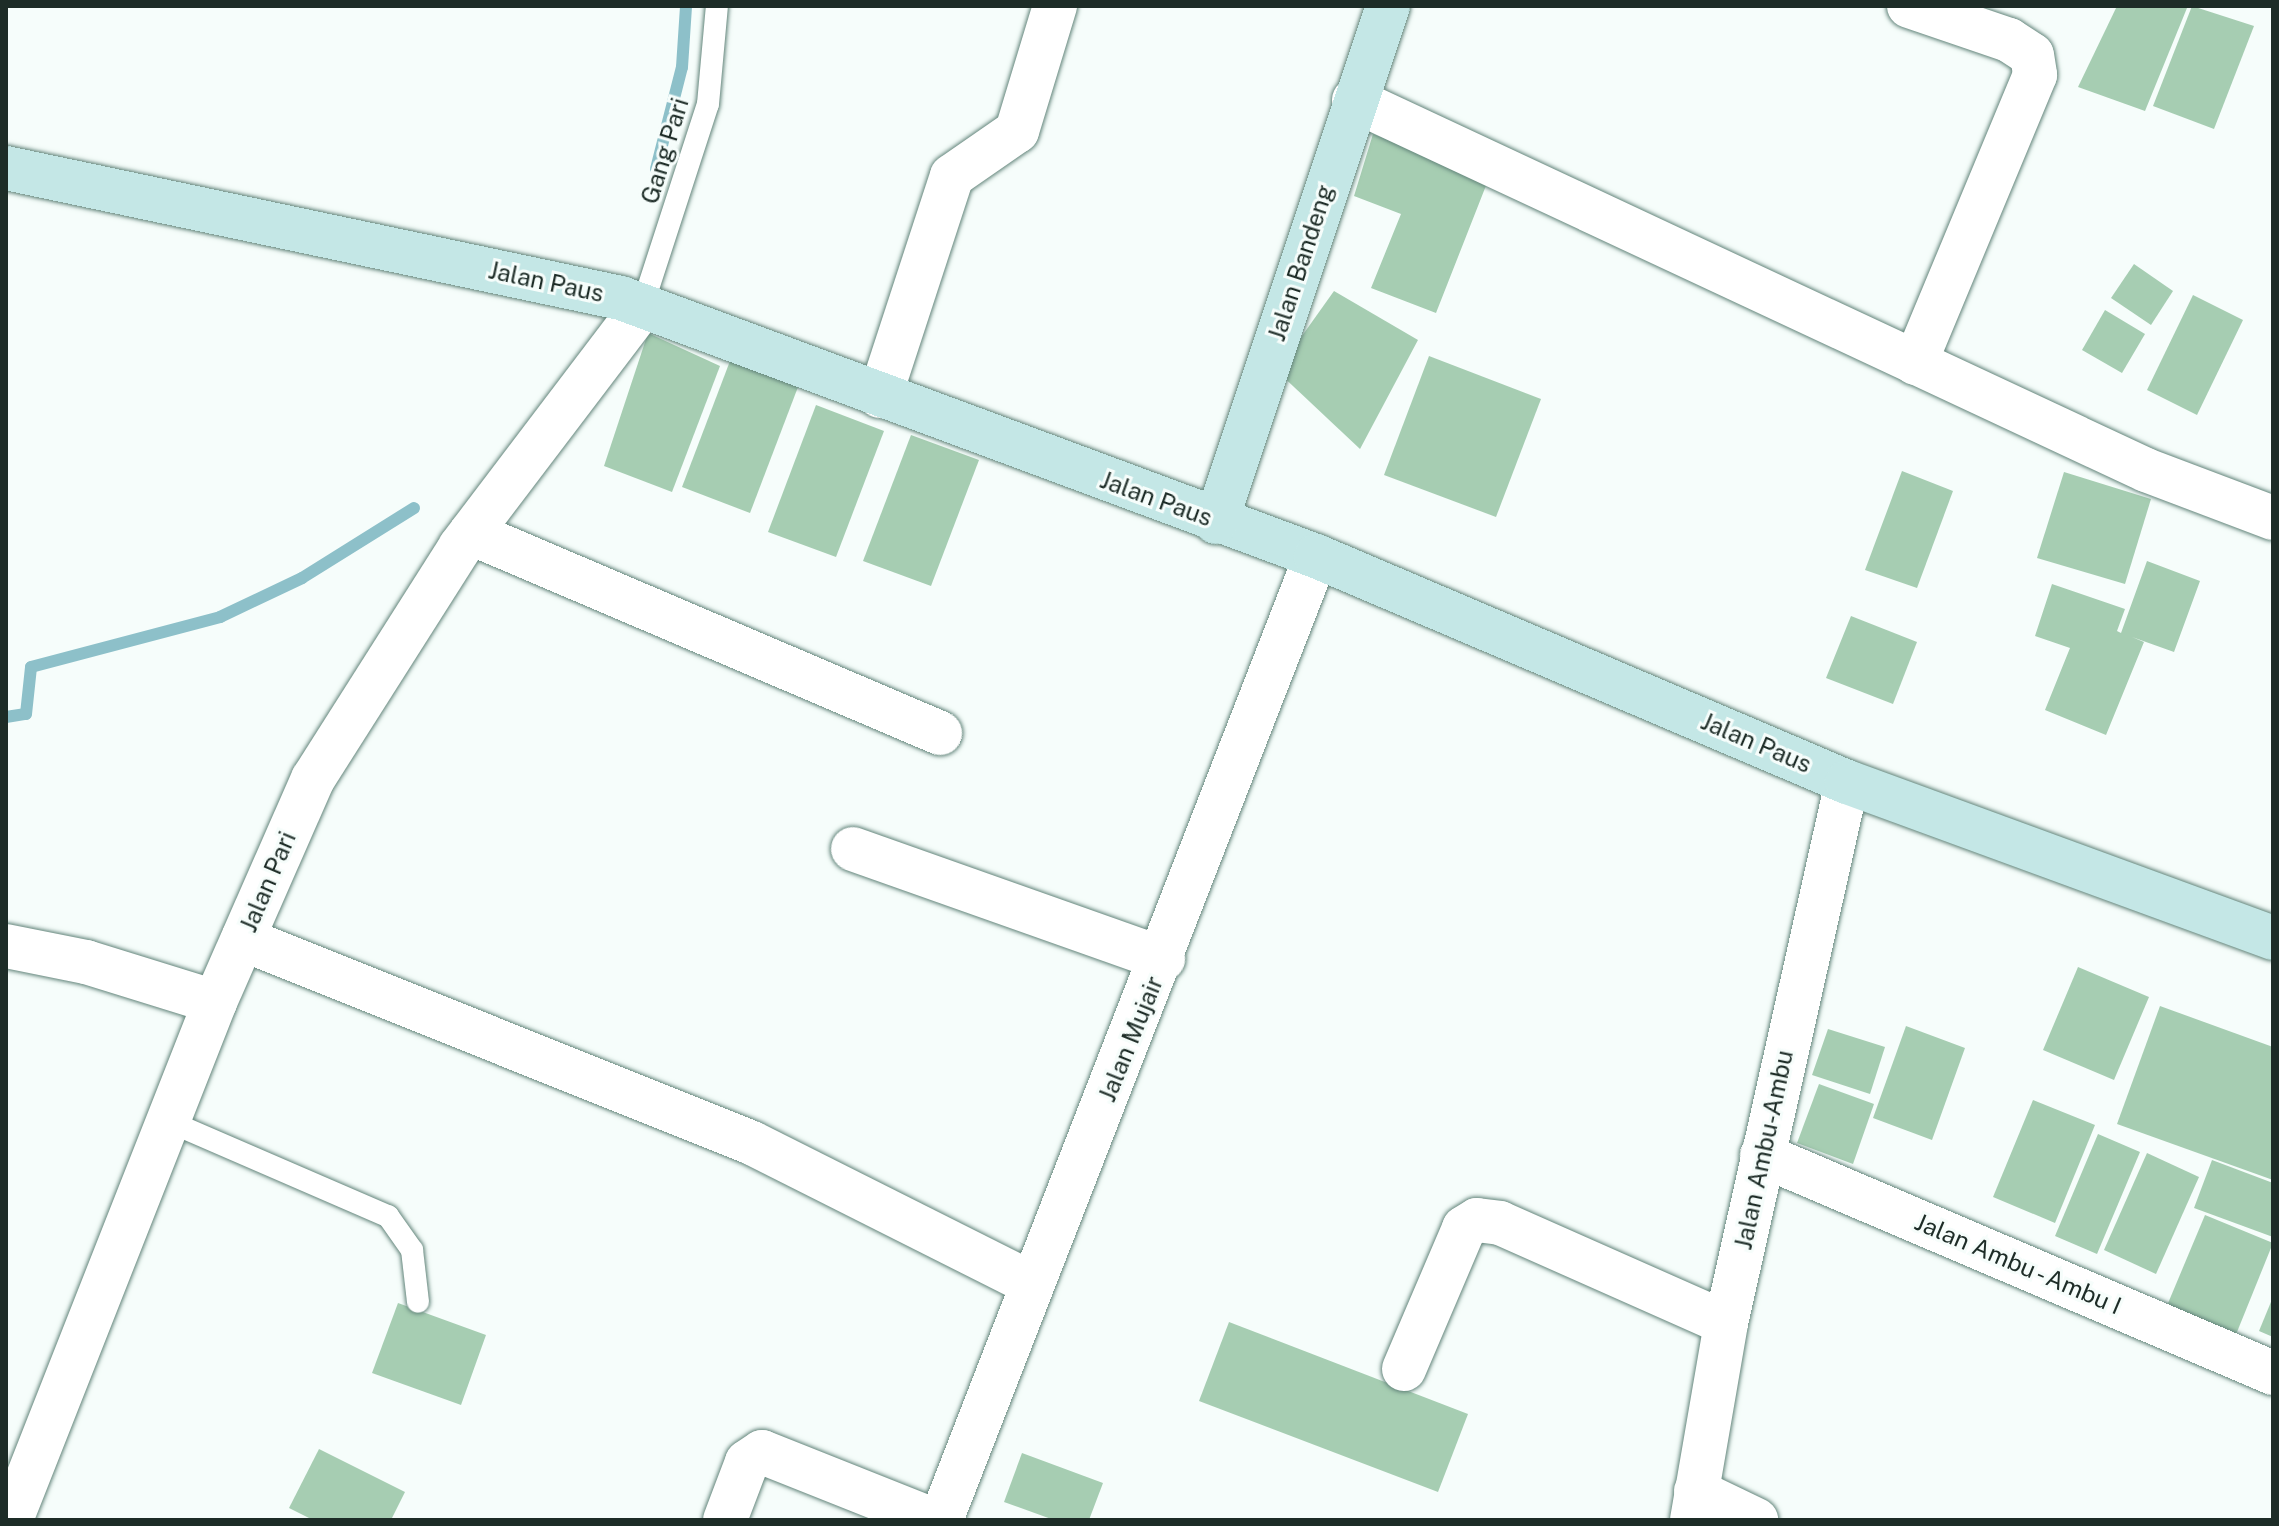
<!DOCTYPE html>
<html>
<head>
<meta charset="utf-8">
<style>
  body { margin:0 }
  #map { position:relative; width:2279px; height:1526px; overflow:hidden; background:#f6fdfb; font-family:"Public Sans",sans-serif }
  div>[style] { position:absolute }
  .stream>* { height:12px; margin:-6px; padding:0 6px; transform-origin:6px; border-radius:6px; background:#8dc0c9 }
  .building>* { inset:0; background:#a6cdb2 }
  .roads { filter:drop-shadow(0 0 2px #63857b) drop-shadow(0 0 2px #63857b) }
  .lane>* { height:22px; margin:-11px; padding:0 11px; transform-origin:11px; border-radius:11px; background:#fff }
  .street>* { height:44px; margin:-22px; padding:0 22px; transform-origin:22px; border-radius:22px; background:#fff }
  .secondary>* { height:44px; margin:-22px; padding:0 22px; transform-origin:22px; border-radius:22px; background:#c4e7e6 }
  span { translate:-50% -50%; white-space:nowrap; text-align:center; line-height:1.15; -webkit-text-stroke:6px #f6fdfb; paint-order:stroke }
  .street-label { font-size:24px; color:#1d2c27 }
  .frame { position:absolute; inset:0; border:8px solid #1d2c27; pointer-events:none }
</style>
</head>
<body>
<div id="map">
  <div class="stream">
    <div style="left:656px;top:169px;width:105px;rotate:-75.7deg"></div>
    <div style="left:682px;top:67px;width:61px;rotate:-86.2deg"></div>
    <div style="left:6px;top:717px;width:20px;rotate:-9deg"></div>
    <div style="left:26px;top:714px;width:47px;rotate:-83.9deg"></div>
    <div style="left:31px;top:667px;width:196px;rotate:-14.8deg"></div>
    <div style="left:220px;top:617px;width:91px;rotate:-25.4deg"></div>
    <div style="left:302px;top:578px;width:132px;rotate:-32deg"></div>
  </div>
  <div class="building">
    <div style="clip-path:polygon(2117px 6px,2187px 8px,2145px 111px,2078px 87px)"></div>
    <div style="clip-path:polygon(2192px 6px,2254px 26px,2214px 129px,2153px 106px)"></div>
    <div style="clip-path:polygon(1373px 134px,1489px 178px,1436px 313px,1371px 288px,1401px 214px,1354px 196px)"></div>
    <div style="clip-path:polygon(2134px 264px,2173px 291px,2151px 325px,2111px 298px)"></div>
    <div style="clip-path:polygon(1334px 291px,1418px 340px,1360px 449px,1277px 371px)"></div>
    <div style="clip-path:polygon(2193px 295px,2243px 320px,2197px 415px,2147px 390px)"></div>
    <div style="clip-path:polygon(2105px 310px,2145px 334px,2122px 373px,2082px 350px)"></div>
    <div style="clip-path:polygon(648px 333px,720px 366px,672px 492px,604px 466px)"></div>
    <div style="clip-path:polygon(1429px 356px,1541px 399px,1496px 517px,1384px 475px)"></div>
    <div style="clip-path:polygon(730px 361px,798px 387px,750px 513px,682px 487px)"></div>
    <div style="clip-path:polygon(816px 405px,884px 431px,836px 557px,768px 532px)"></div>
    <div style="clip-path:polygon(911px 435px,979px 460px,931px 586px,863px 561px)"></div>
    <div style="clip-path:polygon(1902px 471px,1953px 491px,1917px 588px,1865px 570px)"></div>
    <div style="clip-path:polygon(2064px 472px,2151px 499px,2125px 584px,2037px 558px)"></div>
    <div style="clip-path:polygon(2147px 561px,2200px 581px,2174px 652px,2132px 637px,2144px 642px,2106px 735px,2045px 710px,2070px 648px,2035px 636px,2052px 584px,2125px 609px,2117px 631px,2121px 633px)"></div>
    <div style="clip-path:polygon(1851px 616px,1917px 642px,1893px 704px,1826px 678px)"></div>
    <div style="clip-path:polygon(2078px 967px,2149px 997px,2114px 1080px,2043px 1050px)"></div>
    <div style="clip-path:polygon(2160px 1006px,2273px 1047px,2273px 1180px,2117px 1124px)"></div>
    <div style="clip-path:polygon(1906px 1026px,1965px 1048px,1932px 1140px,1873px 1118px)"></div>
    <div style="clip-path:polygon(1828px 1029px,1885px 1047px,1870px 1094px,1812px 1075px)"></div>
    <div style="clip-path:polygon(1819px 1084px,1874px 1104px,1853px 1164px,1797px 1143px)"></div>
    <div style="clip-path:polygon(2033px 1100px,2095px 1125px,2055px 1223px,1993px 1197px)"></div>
    <div style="clip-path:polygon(2098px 1134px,2140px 1152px,2097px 1254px,2055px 1236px)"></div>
    <div style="clip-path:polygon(2147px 1153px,2199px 1177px,2156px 1274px,2104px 1250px)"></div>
    <div style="clip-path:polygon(2212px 1160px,2273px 1183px,2273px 1237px,2194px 1208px)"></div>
    <div style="clip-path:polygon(2205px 1215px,2273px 1243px,2235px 1337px,2166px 1308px)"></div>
    <div style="clip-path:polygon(2273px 1297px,2273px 1337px,2259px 1331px)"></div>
    <div style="clip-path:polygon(398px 1303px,486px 1335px,461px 1405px,372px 1373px)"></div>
    <div style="clip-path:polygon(1229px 1322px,1468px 1414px,1438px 1492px,1199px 1401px)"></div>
    <div style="clip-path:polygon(319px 1449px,405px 1492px,391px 1520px,313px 1520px,289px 1508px)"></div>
    <div style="clip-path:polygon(1022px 1453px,1103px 1483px,1089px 1520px,1054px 1520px,1004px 1502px)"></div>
  </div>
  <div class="roads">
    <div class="lane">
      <div style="left:642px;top:307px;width:213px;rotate:-72deg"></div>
      <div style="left:708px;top:104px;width:98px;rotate:-84.8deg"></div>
      <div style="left:168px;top:1121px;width:240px;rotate:23.4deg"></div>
      <div style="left:388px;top:1216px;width:42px;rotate:54.8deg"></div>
      <div style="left:412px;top:1250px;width:52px;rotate:83.4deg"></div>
    </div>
    <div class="street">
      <div style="left:1909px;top:6px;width:106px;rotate:18.8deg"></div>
      <div style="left:2009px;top:40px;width:27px;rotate:33deg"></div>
      <div style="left:2032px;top:55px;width:20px;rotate:81deg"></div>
      <div style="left:2035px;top:75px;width:312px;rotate:112.6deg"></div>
      <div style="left:1354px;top:100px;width:874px;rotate:25.04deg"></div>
      <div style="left:2146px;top:470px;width:136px;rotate:20.7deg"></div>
      <div style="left:880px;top:396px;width:231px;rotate:-71.9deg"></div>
      <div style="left:952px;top:176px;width:79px;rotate:-34.7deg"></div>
      <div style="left:1017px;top:131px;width:131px;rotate:-73.1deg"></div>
      <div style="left:471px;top:533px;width:510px;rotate:23.1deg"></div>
      <div style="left:853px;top:849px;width:329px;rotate:19.5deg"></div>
      <div style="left:243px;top:939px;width:548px;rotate:21.84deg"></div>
      <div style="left:752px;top:1143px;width:313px;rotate:26.7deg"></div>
      <div style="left:6px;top:946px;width:82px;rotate:11.3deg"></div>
      <div style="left:86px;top:962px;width:135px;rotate:17.2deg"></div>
      <div style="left:1762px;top:1155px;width:556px;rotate:23.1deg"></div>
      <div style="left:1404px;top:1369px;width:153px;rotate:-66.9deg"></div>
      <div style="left:1464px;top:1228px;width:15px;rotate:-32deg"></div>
      <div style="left:1477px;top:1220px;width:23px;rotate:7deg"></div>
      <div style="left:1500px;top:1223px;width:247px;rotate:23.9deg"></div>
      <div style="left:1696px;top:1491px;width:67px;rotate:25.8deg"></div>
      <div style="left:11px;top:1520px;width:557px;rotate:-68.5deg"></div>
      <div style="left:215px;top:1002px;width:244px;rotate:-66.3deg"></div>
      <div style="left:313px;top:779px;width:275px;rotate:-57.6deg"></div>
      <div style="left:460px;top:547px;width:301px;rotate:-52.8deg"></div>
      <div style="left:725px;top:1520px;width:62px;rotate:-69.2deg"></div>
      <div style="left:747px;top:1462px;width:18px;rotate:-34deg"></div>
      <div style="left:762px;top:1452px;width:184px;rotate:21.7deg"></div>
      <div style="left:941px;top:1520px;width:1034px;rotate:-68.74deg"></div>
      <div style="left:1692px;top:1520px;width:200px;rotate:-80.2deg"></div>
      <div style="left:1726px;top:1323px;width:554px;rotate:-77.39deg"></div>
    </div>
    <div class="secondary">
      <div style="left:6px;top:168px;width:629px;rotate:11.94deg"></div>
      <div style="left:621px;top:298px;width:741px;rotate:20.37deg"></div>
      <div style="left:1316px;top:556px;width:577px;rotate:23.06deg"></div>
      <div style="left:1847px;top:782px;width:454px;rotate:20.1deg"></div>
      <div style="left:1216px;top:522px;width:544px;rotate:-71.57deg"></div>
    </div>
  </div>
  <div class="street-label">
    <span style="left:665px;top:151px;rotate:-73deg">Gang Pari</span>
    <span style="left:1301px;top:263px;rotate:-72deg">Jalan Bandeng</span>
    <span style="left:546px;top:282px;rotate:12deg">Jalan Paus</span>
    <span style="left:1156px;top:499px;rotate:20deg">Jalan Paus</span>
    <span style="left:1756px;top:743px;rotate:23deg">Jalan Paus</span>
    <span style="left:268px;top:882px;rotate:-67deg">Jalan Pari</span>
    <span style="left:1131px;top:1039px;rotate:-68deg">Jalan Mujair</span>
    <span style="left:1764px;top:1150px;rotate:-78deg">Jalan Ambu-Ambu</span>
    <span style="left:2018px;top:1264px;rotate:23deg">Jalan Ambu - Ambu I</span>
  </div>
  <div class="frame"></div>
</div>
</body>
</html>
